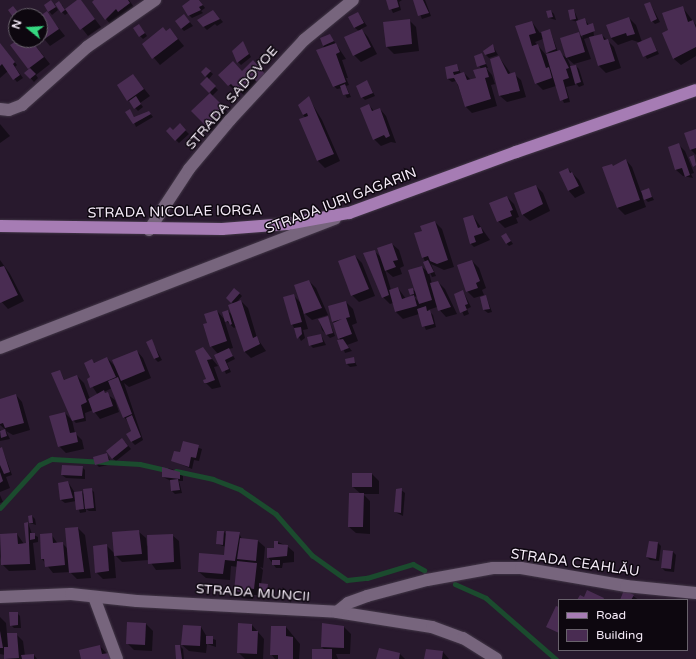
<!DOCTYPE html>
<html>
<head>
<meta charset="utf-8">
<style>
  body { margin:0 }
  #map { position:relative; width:696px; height:659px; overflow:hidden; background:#28192d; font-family:"Varela Round",sans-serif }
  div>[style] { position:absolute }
  .shadow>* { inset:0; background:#0007 }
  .stream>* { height:4.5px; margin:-2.25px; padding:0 2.25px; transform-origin:2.25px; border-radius:2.25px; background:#1b4b2e }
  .building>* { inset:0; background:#492c52 }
  .roads { filter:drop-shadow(0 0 1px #423747) drop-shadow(0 0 1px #423747) }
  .minor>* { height:12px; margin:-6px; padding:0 6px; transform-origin:6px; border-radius:6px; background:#77657d }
  .major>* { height:12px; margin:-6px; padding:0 6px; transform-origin:6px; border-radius:6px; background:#a67cb4 }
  span { translate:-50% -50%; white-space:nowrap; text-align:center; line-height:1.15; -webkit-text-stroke:3px #0d070f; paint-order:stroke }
  .street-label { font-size:14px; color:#f4eaf7 }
  .legend { position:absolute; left:558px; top:599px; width:130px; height:52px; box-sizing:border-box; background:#0d070f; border:1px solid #69626c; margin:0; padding:5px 7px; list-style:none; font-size:12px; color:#f4eaf7 }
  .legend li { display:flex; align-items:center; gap:8px; height:20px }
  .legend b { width:20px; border:1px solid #69626c }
  .north { position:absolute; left:8px; top:8px; width:40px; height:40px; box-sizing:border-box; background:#0d070f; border:1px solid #69626c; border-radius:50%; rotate:288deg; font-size:11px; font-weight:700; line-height:16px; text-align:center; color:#f4eaf7 }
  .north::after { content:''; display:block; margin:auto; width:14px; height:18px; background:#35d881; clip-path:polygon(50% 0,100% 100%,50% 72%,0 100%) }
</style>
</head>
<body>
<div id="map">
  <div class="shadow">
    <div style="clip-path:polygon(80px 0,101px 27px,88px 36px,69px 12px,65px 15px,62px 12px,62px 5px,65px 10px)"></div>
    <div style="clip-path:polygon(96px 0,129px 0,136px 10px,112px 26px,106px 19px)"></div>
    <div style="clip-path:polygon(192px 0,199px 0,205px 8px,201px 11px,203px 13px,192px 18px,189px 15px)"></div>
    <div style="clip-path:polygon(387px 0,402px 0,399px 2px,401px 10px,393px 13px)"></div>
    <div style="clip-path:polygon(414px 0,425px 0,431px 16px,422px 19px)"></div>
    <div style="clip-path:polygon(650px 3px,660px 22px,655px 24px,652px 21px)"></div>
    <div style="clip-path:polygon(54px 4px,58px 10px,52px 15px,45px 6px)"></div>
    <div style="clip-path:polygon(683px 8px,696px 25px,696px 56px,681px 65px,674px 59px,664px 33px,669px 31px)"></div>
    <div style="clip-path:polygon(evenodd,574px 10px,579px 22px,585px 20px,589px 25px,595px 26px,593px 26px,594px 37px,602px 35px,614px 47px,621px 68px,606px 73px,599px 66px,590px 37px,584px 39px,591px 59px,574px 64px,579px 69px,584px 85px,579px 87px,575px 82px,575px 85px,566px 87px,570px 102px,564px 103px,556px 86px,543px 90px,536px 83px,516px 27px,532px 22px,540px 33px,550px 30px,558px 52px,567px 58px,571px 67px,576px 66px,567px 58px,561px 38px,578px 33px,583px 38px,578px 22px,571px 20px,574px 10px,543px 39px,549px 54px,546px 55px,535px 42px,543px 39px)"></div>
    <div style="clip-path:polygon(551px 11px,554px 14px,556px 20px,549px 18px,547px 12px)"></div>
    <div style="clip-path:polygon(46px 12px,65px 36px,50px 46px,40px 34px,40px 17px)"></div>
    <div style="clip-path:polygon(358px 13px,367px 26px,361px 29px,368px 37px,377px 54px,361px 62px,354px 55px,359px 31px,355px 28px)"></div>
    <div style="clip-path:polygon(216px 14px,223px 22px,217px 26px,215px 24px,207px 30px,204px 27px)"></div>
    <div style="clip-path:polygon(184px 15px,193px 26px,184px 31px,181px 28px)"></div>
    <div style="clip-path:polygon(629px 18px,636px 25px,642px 42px,651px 38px,659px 54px,647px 59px,638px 42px,632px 40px,618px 45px,611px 38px)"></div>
    <div style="clip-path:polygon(409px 20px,416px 27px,419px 51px,394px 54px,387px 47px,384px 23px)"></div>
    <div style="clip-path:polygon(142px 29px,147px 36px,143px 39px,140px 36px)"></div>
    <div style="clip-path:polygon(170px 29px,184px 46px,160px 65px,143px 45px)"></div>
    <div style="clip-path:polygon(330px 35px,346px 59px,342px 60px,348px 78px,346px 78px,349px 85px,346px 86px,351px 97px,347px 98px,342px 88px,337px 89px,334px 86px,323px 45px)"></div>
    <div style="clip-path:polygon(19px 40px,31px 40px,50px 64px,36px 75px,38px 78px,34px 82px,26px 73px,30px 69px)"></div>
    <div style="clip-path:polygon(243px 43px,251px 57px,241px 65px,238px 62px)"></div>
    <div style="clip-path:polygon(0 44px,17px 65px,15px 67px,23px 78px,17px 82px,8px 71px,0 78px)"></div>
    <div style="clip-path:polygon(493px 46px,498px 55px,489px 58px,486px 55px)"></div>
    <div style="clip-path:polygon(482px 55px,488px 68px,486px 68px,492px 75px,495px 84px,491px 85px,497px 106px,472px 113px,466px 107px,456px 81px,452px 82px,448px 79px,446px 67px,457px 65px,461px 74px,464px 73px,471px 80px,477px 78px,481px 69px,475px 57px)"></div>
    <div style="clip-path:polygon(499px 57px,511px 74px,514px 74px,521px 80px,526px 97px,507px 102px,500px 96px)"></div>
    <div style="clip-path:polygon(206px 68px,213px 74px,208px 80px,218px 90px,212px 96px,231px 116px,213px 132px,192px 111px,211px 93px,201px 84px,208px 78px,202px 72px)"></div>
    <div style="clip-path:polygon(242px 72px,272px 81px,246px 97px,238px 90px,236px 92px,219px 75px)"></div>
    <div style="clip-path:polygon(133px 75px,150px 96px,140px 103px,143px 107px,138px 111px,128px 100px)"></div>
    <div style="clip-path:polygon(367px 81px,375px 96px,365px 100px,362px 97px)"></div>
    <div style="clip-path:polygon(308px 97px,322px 120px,340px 161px,325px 168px,318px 161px,301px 120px,306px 118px,303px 115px)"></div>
    <div style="clip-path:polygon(369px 105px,374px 111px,380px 109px,386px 116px,396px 143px,391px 142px,381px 146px,374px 139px)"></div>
    <div style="clip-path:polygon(129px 110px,135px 118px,149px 112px,153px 117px,136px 127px)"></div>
    <div style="clip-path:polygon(0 124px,10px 136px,0 143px)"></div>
    <div style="clip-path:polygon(180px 125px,189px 134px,179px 143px,167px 131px,173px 132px)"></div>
    <div style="clip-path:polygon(696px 130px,696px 155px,691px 150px,686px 133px)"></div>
    <div style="clip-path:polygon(679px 145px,685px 151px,694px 173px,691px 174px,693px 178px,683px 176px,676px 170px,669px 148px)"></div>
    <div style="clip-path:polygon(626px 160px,632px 167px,641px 192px,648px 189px,654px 200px,648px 202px,642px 196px,646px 207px,625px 215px,618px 208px,603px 168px,614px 167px)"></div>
    <div style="clip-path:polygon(568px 169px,579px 180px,585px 193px,575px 198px,569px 191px,560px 172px)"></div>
    <div style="clip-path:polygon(536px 186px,543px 193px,550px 211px,530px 221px,523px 215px,515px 194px)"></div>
    <div style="clip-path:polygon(507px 197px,514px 204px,519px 217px,516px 218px,518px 223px,505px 228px,498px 221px)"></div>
    <div style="clip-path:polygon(473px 216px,490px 240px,474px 247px,471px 244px)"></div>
    <div style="clip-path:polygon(435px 222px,442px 229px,454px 267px,444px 270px,431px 264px,436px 276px,432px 277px,423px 257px,423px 231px)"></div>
    <div style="clip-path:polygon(506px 234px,513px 244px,509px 246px,506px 243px)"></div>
    <div style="clip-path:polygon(evenodd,392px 244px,399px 250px,404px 266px,400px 268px,402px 274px,393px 277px,385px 270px,391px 290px,398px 288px,406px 299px,413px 297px,411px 294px,412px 289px,417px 293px,422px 267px,429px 273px,432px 284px,438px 282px,445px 289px,457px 314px,446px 317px,437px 307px,428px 310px,433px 315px,436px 327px,426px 330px,419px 314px,403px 319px,396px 312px,393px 303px,390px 304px,383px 297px,374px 251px,381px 257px,392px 244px,418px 296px,420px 303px,414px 297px,418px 296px)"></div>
    <div style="clip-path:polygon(355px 256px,362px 263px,375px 296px,359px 302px,352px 295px)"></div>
    <div style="clip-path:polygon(0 260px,10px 274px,24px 301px,8px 309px,0 300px)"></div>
    <div style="clip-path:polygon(472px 261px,479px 268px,486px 288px,482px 290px,484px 295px,474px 298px,467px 291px)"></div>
    <div style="clip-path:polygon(309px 281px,316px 288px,328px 315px,312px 320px,303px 312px,308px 329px,303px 330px,305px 338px,301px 341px,292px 324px,294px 296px,301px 303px)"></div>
    <div style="clip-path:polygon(235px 289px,242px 296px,236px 303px,241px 301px,248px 308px,257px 338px,266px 351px,251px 358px,245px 352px,236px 327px,234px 328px,224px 319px,233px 348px,229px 349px,235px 359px,227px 363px,231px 372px,226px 374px,218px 354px,211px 346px,208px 323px,217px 311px,226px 321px,228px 311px,233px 316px,234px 304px,227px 298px)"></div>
    <div style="clip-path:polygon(463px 291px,471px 307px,467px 309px,469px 314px,464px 316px,455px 294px)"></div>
    <div style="clip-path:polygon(486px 296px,492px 312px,488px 313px,484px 310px)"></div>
    <div style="clip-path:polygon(346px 302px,353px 309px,357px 323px,352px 325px,358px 341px,347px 345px,352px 351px,345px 353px,333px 321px)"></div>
    <div style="clip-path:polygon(328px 318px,335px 336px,330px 338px,322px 330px,319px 320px)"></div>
    <div style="clip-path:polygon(321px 335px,326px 345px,313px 348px,310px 345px)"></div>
    <div style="clip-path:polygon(151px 340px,162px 360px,158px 362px,155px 359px)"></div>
    <div style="clip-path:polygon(203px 348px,218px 366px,214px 367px,221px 387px,212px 389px,205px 382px,207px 380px)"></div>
    <div style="clip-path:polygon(137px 351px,143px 358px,151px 378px,129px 387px,124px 383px,143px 440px,135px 445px,132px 442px,127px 434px,132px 431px,129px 423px,124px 417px,112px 388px,104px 392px,115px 400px,119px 412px,100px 419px,93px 410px,85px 413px,86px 421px,76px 423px,73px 420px,60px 371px,65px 381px,77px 376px,84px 383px,90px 399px,98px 395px,88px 380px,91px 378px,92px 361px,95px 363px,107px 358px,117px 368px)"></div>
    <div style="clip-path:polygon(353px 358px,357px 366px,350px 367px,347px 364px)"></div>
    <div style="clip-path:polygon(16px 395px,22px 402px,30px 430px,13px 435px,6px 431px,10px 439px,0 441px,0 429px,1px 432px,6px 430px,0 425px,0 400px)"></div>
    <div style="clip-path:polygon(65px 413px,72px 420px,75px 433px,82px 440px,84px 449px,66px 453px,59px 446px)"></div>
    <div style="clip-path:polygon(125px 442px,131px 449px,116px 461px,112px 458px)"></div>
    <div style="clip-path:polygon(184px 443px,202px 449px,199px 461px,194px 460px,192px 469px,173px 461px,181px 454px)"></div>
    <div style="clip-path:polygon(2px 448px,12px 475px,6px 477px,10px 488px,0 492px,0 449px)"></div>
    <div style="clip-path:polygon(107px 454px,112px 464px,99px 467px,96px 464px)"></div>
    <div style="clip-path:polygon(82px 467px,85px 470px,85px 479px,66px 478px,62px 475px)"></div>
    <div style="clip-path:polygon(163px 468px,172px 469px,183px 476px,183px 481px,179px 481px,182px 493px,175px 494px,172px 491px,171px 481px,163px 477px)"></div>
    <div style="clip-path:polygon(372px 474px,379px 481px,379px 494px,363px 494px,370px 501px,370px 534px,356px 533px,349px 527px,361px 494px,353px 487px)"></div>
    <div style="clip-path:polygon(68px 482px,75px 493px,82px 492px,84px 494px,91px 489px,94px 492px,96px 511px,89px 511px,86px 509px,86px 512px,80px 513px,76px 501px,65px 503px,61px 500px)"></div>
    <div style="clip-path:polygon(401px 490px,405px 493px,403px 516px,395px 512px)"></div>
    <div style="clip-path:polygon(0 495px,3px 502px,0 503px)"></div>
    <div style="clip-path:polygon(32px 516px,35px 519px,36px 525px,30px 523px)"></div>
    <div style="clip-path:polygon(28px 523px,32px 534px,38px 537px,38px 542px,33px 543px,36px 570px,9px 571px,2px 564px,0 556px,0 535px,17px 534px,24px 544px,28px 544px)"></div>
    <div style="clip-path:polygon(78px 528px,85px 535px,91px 578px,77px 579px,70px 572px,53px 573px,42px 559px,51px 534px,58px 544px,62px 543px,68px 549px)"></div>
    <div style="clip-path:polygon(139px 532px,146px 538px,147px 546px,172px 535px,179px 541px,181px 569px,156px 570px,149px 560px,122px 562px,114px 554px,116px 578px,103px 579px,96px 572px,107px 546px,115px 554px)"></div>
    <div style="clip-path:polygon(224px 532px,227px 535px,239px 533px,242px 539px,258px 541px,265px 547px,263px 568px,260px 567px,263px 570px,261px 584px,270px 588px,270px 595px,260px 592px,260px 595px,253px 595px,253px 599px,242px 598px,235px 591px,238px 567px,231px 566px,230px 580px,206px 578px,199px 572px,225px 556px,226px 547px,217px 544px)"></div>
    <div style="clip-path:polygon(278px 542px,287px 546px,294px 552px,294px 562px,283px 563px,282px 568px,276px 568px,268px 557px)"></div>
    <div style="clip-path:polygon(658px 543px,661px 546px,659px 561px,650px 560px,647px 557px)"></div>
    <div style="clip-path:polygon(673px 552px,676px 555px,674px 572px,665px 571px,662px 568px)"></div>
    <div style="clip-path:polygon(633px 596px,639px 600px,621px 600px)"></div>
    <div style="clip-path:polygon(17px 613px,20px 616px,21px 628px,14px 628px,11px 625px)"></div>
    <div style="clip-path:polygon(0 617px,6px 623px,7px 634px,16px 634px,23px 641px,25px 656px,34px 655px,37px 659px,6px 659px,5px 655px,0 654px)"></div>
    <div style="clip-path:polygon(146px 624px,153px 631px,152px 651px,134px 650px,127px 643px)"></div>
    <div style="clip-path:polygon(252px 625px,264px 639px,263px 659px,245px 659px,238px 652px)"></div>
    <div style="clip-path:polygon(201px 627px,207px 637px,216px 640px,216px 647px,207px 644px,206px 653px,189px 651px,182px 645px)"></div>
    <div style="clip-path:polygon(286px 627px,300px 644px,299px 659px,275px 659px,271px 654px)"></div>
    <div style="clip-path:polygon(344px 627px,351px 634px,350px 654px,336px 654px,338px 659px,313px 659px,325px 650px,322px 647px)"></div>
    <div style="clip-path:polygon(100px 646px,107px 654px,82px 659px)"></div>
    <div style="clip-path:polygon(180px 646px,183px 649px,184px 659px,178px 659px)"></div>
    <div style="clip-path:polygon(443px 652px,449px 659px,425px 659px)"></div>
    <div style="clip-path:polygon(400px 654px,405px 659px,377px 659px)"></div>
  </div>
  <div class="stream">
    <div style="left:176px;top:471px;width:38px;rotate:12deg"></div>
    <div style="left:213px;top:479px;width:30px;rotate:21deg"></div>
    <div style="left:241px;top:490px;width:42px;rotate:34.4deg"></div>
    <div style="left:276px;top:514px;width:55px;rotate:48.7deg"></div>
    <div style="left:312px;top:555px;width:43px;rotate:35.5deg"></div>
    <div style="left:347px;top:580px;width:20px;rotate:-6deg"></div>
    <div style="left:367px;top:578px;width:48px;rotate:-16.9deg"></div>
    <div style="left:413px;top:564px;width:13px;rotate:29deg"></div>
    <div style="left:0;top:508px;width:58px;rotate:-47.8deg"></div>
    <div style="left:39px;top:465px;width:14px;rotate:-25deg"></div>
    <div style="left:52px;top:459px;width:88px;rotate:3.3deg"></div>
    <div style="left:140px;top:464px;width:27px;rotate:13deg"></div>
    <div style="left:455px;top:584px;width:34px;rotate:24deg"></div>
    <div style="left:486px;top:598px;width:93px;rotate:41.1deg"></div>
  </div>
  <div class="building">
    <div style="clip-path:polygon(51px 0,56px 7px,48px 12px,44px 5px)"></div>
    <div style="clip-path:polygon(77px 0,81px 0,95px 19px,80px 30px,65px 9px)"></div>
    <div style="clip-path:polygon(94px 0,128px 0,130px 3px,118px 12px,116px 9px,105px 20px,92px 2px)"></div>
    <div style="clip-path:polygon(190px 0,199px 0,203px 5px,199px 7px,201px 10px,188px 16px,182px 6px)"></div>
    <div style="clip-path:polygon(386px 0,397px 0,399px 7px,389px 10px)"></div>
    <div style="clip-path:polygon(413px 0,423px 0,429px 13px,418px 16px)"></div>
    <div style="clip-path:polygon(59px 1px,65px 10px,61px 13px,55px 4px)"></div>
    <div style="clip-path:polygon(650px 2px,657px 19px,651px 22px,644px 4px)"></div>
    <div style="clip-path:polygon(13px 6px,21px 16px,16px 16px,15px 20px,8px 10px)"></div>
    <div style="clip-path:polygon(683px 6px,688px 22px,693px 20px,696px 28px,696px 47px,673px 59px,662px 33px,668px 30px,662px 13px)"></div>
    <div style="clip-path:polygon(574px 9px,576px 19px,570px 20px,568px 10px)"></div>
    <div style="clip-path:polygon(213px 10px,220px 19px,203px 27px,197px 20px)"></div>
    <div style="clip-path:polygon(551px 10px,553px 17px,548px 18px,546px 11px)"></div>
    <div style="clip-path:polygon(47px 11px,59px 29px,43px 40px,40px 36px,40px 16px)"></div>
    <div style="clip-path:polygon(358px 12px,364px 23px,354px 28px,348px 17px)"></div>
    <div style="clip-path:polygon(184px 14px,190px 22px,181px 29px,175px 21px)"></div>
    <div style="clip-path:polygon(629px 17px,635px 34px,627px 36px,626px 33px,611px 38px,606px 25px)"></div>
    <div style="clip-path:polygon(585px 18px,587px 25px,593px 23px,595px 31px,581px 36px,576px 21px)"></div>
    <div style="clip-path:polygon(410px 19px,412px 44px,386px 47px,383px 22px)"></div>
    <div style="clip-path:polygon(532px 21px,536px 33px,529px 35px,532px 46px,538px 44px,546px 68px,549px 67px,552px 78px,535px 84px,515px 26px)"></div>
    <div style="clip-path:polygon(139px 24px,145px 33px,139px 37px,133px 28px)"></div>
    <div style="clip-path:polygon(163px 27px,166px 31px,170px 28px,178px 39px,152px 59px,142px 44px)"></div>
    <div style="clip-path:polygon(362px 29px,371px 47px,353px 56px,344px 37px)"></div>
    <div style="clip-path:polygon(550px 29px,556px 49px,546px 53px,541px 32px)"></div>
    <div style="clip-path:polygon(579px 32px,585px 52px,566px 58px,560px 38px)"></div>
    <div style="clip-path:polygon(330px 34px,334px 41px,323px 46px,320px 38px)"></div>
    <div style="clip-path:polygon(602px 34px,604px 40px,608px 39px,615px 61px,598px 66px,589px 37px)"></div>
    <div style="clip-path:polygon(651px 37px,657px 51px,643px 57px,637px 43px)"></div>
    <div style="clip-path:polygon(18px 40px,31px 40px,44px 57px,28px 69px,10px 45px)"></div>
    <div style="clip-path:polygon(243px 41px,249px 54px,237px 63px,232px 51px)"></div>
    <div style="clip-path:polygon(0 43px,15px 62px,13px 64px,20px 75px,13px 80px,2px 64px,0 66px)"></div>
    <div style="clip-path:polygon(336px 43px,340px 52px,336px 54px,346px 82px,333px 87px,316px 50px)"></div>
    <div style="clip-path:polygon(493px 44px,495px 52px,485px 55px,483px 51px)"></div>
    <div style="clip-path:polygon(560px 50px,569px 68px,566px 69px,569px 78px,563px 80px,568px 98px,560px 101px,546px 54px)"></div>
    <div style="clip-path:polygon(482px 53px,486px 64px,477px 67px,474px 56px)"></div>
    <div style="clip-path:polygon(499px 56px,508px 74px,515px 72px,520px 91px,499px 96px,490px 59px)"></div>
    <div style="clip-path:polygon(253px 60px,265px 74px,257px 82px,253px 78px,238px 91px,231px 84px,228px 86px,218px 75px,233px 61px,242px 71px)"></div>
    <div style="clip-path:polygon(457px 64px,459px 71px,453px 72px,454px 75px,464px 72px,467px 80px,476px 78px,473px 70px,486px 67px,489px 77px,485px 78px,491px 99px,465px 107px,458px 85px,454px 78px,447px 79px,445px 67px)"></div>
    <div style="clip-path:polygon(576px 65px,581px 82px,575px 84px,570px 66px)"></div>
    <div style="clip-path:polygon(206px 67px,211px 71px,205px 77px,201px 72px)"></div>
    <div style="clip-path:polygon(30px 68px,36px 74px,30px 79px,24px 73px)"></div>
    <div style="clip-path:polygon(133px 74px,144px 89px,127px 101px,117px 85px)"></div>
    <div style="clip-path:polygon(207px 77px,216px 86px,209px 93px,200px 84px)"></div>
    <div style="clip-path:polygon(367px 80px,373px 93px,361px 98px,356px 86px)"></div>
    <div style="clip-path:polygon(345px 84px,349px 94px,343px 95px,340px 86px)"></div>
    <div style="clip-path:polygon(210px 93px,225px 108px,206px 126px,191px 111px)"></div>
    <div style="clip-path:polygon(136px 96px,141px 104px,134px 109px,129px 101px)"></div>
    <div style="clip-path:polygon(309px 96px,334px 154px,317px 161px,299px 119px,308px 116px,307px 113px,303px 115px,298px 105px)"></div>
    <div style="clip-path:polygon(369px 104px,372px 111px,380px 108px,390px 136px,386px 138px,384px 135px,373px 140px,360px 108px)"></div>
    <div style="clip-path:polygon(130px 109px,134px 117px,149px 111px,151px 114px,133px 124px,125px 112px)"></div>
    <div style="clip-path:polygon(180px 123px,186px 130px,175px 141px,166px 131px,170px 127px,173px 130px)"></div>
    <div style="clip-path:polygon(696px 129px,696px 148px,690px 150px,684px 133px)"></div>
    <div style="clip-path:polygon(679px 143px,690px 175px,685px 177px,682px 168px,675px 170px,668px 147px)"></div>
    <div style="clip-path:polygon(694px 155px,696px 165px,693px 167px,689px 157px)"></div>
    <div style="clip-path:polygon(626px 159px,640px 200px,617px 208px,602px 167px,612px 164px,613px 166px)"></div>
    <div style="clip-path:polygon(568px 168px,570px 173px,572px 172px,579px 186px,568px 191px,559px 172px)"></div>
    <div style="clip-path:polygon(536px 185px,543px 204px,522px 215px,514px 193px)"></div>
    <div style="clip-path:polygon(649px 188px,652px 197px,644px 200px,641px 191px)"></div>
    <div style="clip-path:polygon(507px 196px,513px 210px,510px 211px,512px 216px,497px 222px,489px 203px)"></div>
    <div style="clip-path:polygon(473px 215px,478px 228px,481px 227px,483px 233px,474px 236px,476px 242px,470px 244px,463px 218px)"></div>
    <div style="clip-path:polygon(435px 221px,448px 260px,437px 264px,430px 261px,428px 256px,422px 258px,414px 233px,422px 231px,420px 226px)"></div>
    <div style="clip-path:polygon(506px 233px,511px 241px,506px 244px,501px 236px)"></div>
    <div style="clip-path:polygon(392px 243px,398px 260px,393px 261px,396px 267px,385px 271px,377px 248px)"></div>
    <div style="clip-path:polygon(375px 250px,389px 295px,382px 298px,363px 253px)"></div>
    <div style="clip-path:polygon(355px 255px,369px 289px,351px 296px,338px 261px)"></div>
    <div style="clip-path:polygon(428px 260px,434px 272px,428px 274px,423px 262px)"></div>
    <div style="clip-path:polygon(472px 260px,480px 281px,476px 283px,478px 288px,466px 292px,457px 265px)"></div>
    <div style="clip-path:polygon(4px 266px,18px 295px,0 303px,0 267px)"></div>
    <div style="clip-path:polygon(422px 266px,432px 300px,419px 304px,408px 270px)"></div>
    <div style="clip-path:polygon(309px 280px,322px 308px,304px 314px,294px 285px)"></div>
    <div style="clip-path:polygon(438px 281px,451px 307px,438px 311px,430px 283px)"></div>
    <div style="clip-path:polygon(398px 287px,402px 299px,414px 295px,417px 306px,395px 312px,389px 290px)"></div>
    <div style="clip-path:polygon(234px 288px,240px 293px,231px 303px,226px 298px)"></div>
    <div style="clip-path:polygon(413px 288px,414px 294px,410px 295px,408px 289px)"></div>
    <div style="clip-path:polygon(463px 290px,468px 304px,465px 305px,467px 310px,460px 313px,454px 294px)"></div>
    <div style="clip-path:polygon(294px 294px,302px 322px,291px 325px,283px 297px)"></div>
    <div style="clip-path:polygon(486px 295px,490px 309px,483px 310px,480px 297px)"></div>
    <div style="clip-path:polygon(241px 300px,253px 338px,257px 336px,260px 344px,244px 352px,228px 305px)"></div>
    <div style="clip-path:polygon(346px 301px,350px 317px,346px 318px,352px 334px,338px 339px,333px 323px,342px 319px,332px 322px,328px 306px)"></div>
    <div style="clip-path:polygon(426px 306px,427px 311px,430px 310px,434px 324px,422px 327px,417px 309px)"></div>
    <div style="clip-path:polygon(217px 310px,227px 341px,210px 347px,203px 324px,207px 323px,204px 314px)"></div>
    <div style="clip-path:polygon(228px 310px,232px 324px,230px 325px,228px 321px,225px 322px,222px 312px)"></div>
    <div style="clip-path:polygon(328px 316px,333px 333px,326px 335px,318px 319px)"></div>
    <div style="clip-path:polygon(301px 327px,302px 334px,297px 339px,294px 328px)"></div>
    <div style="clip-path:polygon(321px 334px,323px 342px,309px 346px,307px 337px)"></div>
    <div style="clip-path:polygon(152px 339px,159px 357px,154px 359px,146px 342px)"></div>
    <div style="clip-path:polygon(343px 339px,349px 348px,341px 351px,337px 340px)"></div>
    <div style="clip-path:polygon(203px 347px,212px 359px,207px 360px,215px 380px,207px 383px,204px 383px,203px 380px,206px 379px,195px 351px)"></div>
    <div style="clip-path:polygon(229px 348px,233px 356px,225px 360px,229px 369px,222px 372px,214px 355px)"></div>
    <div style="clip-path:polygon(137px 350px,145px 371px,121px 381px,112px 360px)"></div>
    <div style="clip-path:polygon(107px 357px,116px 377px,90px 388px,87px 379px,90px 377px,84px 363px,92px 359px,94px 363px)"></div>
    <div style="clip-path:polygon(354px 357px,355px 363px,346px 364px,345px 359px)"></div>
    <div style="clip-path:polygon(60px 370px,64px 380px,77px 375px,87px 402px,81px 405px,84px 418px,72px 421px,51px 373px)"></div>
    <div style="clip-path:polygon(118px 377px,132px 414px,123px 418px,108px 381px)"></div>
    <div style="clip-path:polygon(104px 390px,105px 393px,108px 392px,113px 406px,93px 413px,88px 399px)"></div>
    <div style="clip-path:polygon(16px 394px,24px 423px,5px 428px,3px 423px,0 424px,0 399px)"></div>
    <div style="clip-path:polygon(65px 412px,70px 433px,76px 432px,78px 442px,58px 447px,49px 416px)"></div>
    <div style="clip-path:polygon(132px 415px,141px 437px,131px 442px,126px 434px,131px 431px,126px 418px)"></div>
    <div style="clip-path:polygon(5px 429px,7px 436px,1px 438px,0 431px)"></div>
    <div style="clip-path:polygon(122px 438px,128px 446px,112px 459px,106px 451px)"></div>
    <div style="clip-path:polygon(183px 441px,199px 445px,196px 458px,191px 457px,189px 467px,171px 461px,174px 451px,180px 452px)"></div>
    <div style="clip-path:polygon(2px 447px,10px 472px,4px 474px,0 465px,0 448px)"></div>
    <div style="clip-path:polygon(107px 453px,109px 461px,95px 465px,93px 457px)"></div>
    <div style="clip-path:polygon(62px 465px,83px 466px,82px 476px,61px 475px)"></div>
    <div style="clip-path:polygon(162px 467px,180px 472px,180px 479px,162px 477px)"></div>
    <div style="clip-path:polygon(0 472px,3px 481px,0 483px)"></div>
    <div style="clip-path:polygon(352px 473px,372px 473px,372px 487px,352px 487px)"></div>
    <div style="clip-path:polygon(178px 479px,180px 490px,171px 491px,170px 480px)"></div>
    <div style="clip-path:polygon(68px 481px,73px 498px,60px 500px,58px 483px)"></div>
    <div style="clip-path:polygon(92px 488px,94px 508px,85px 509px,83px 489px)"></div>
    <div style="clip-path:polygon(402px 488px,401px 513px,394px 512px,396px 489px)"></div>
    <div style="clip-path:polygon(82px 491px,84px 509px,76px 510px,74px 492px)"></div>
    <div style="clip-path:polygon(349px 493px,364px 493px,363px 527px,348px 527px)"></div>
    <div style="clip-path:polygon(32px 515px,33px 523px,29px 523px,28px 516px)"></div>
    <div style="clip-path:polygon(28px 522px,30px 564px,1px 565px,0 534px,17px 533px,18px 544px,26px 543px,24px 523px)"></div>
    <div style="clip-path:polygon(78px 527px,84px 572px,69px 573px,65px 528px)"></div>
    <div style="clip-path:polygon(139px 530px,142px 554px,114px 556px,112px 532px)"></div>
    <div style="clip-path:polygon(217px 531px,224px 531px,223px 545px,216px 544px)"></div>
    <div style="clip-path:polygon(226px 531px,240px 532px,235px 561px,225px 560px,223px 574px,198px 572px,199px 553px,224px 555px)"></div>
    <div style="clip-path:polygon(30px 533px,35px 533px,35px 539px,30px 540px)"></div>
    <div style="clip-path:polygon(52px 533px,53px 543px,63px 542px,65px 565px,45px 567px,44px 559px,41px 559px,40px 534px)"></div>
    <div style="clip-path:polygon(173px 534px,174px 562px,148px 564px,147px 535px)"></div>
    <div style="clip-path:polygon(240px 538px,258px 540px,256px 561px,237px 559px)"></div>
    <div style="clip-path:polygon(274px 541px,278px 541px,278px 544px,288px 545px,287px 556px,267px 558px,267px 548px,274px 548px)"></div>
    <div style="clip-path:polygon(649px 541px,658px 542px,656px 559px,646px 557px)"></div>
    <div style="clip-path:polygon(107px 544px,109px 571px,95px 573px,93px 546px)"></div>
    <div style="clip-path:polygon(663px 550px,673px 551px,671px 569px,661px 568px)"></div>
    <div style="clip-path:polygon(272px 560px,280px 560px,280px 565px,272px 565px)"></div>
    <div style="clip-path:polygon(237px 561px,257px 563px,254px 589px,247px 588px,247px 593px,234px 591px)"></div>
    <div style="clip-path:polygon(259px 583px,268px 584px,267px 592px,259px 592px)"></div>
    <div style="clip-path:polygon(587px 590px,604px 598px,603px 600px,577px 600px,580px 595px,584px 597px)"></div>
    <div style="clip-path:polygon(624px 590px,634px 595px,631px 600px,620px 600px)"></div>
    <div style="clip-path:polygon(556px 606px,559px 607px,559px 633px,546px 627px)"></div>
    <div style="clip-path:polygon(9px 612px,18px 612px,18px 625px,10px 626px)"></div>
    <div style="clip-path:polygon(127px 622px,146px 623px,145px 645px,126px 644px)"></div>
    <div style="clip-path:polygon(238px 623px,252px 624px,252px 631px,258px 631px,257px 654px,237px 653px)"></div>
    <div style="clip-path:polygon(322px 623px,344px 626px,344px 648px,321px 647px)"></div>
    <div style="clip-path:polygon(183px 625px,201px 626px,200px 646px,181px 645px)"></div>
    <div style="clip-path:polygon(271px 626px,286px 626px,286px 636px,293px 637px,293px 659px,278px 659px,278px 655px,270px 655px)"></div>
    <div style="clip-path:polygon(0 631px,3px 648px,0 648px)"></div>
    <div style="clip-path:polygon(7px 633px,17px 633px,19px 658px,4px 659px,4px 647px,8px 647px)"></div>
    <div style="clip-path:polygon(206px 636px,213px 636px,213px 644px,206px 644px)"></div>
    <div style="clip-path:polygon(100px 645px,102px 654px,109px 653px,111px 659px,81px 659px,79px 650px)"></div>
    <div style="clip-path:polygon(175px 645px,180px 645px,182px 659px,176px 659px)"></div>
    <div style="clip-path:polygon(379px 648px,400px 653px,399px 659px,376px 659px)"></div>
    <div style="clip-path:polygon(312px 649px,332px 649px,332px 659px,312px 659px)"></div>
    <div style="clip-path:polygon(426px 649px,443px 651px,442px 659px,424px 659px)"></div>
    <div style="clip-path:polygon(34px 654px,34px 659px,22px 659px,21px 655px)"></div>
  </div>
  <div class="roads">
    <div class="minor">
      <div style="left:0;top:109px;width:9px;rotate:6deg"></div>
      <div style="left:9px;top:110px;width:14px;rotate:-21deg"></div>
      <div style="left:22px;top:105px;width:87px;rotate:-41.7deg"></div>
      <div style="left:87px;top:47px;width:83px;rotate:-34.7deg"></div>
      <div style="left:149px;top:230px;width:73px;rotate:-56.7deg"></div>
      <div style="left:189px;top:169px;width:64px;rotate:-50.1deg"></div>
      <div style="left:230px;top:120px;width:109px;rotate:-47.2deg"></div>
      <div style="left:304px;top:40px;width:63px;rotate:-39.2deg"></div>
      <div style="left:0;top:348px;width:359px;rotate:-21.1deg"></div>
      <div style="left:0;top:597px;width:71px;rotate:-2.4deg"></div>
      <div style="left:71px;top:594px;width:66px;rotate:6.1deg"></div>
      <div style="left:137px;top:601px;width:200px;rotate:3.1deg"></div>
      <div style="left:337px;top:612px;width:96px;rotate:9deg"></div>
      <div style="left:432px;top:627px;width:33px;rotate:20deg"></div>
      <div style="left:463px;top:638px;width:39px;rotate:32deg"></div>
      <div style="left:94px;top:597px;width:66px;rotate:69.6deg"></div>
      <div style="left:337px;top:612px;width:14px;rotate:-39deg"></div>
      <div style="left:348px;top:603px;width:20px;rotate:-20deg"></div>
      <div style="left:367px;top:596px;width:62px;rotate:-14.9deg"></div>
      <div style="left:427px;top:580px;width:67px;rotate:-10.3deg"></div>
      <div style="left:493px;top:568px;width:28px"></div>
      <div style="left:521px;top:568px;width:107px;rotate:9.7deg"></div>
      <div style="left:626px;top:586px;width:70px;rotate:5.7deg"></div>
    </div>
    <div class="major">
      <div style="left:0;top:226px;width:222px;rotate:0.8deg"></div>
      <div style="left:222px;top:229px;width:65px;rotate:-4.4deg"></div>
      <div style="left:287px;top:224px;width:63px;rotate:-10.1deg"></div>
      <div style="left:349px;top:213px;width:178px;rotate:-20.1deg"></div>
      <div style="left:516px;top:152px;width:190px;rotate:-19deg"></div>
    </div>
  </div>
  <div class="street-label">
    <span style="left:232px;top:98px;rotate:-49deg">STRADA SADOVOE</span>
    <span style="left:341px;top:201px;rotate:-21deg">STRADA IURI GAGARIN</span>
    <span style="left:175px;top:212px;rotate:-1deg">STRADA NICOLAE IORGA</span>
    <span style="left:575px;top:563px;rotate:8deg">STRADA CEAHLĂU</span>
    <span style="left:253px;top:593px;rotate:4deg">STRADA MUNCII</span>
  </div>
  <ul class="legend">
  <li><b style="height:5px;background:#a67cb4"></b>Road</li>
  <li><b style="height:11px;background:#492c52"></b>Building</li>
  </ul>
  <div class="north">N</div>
</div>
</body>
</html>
